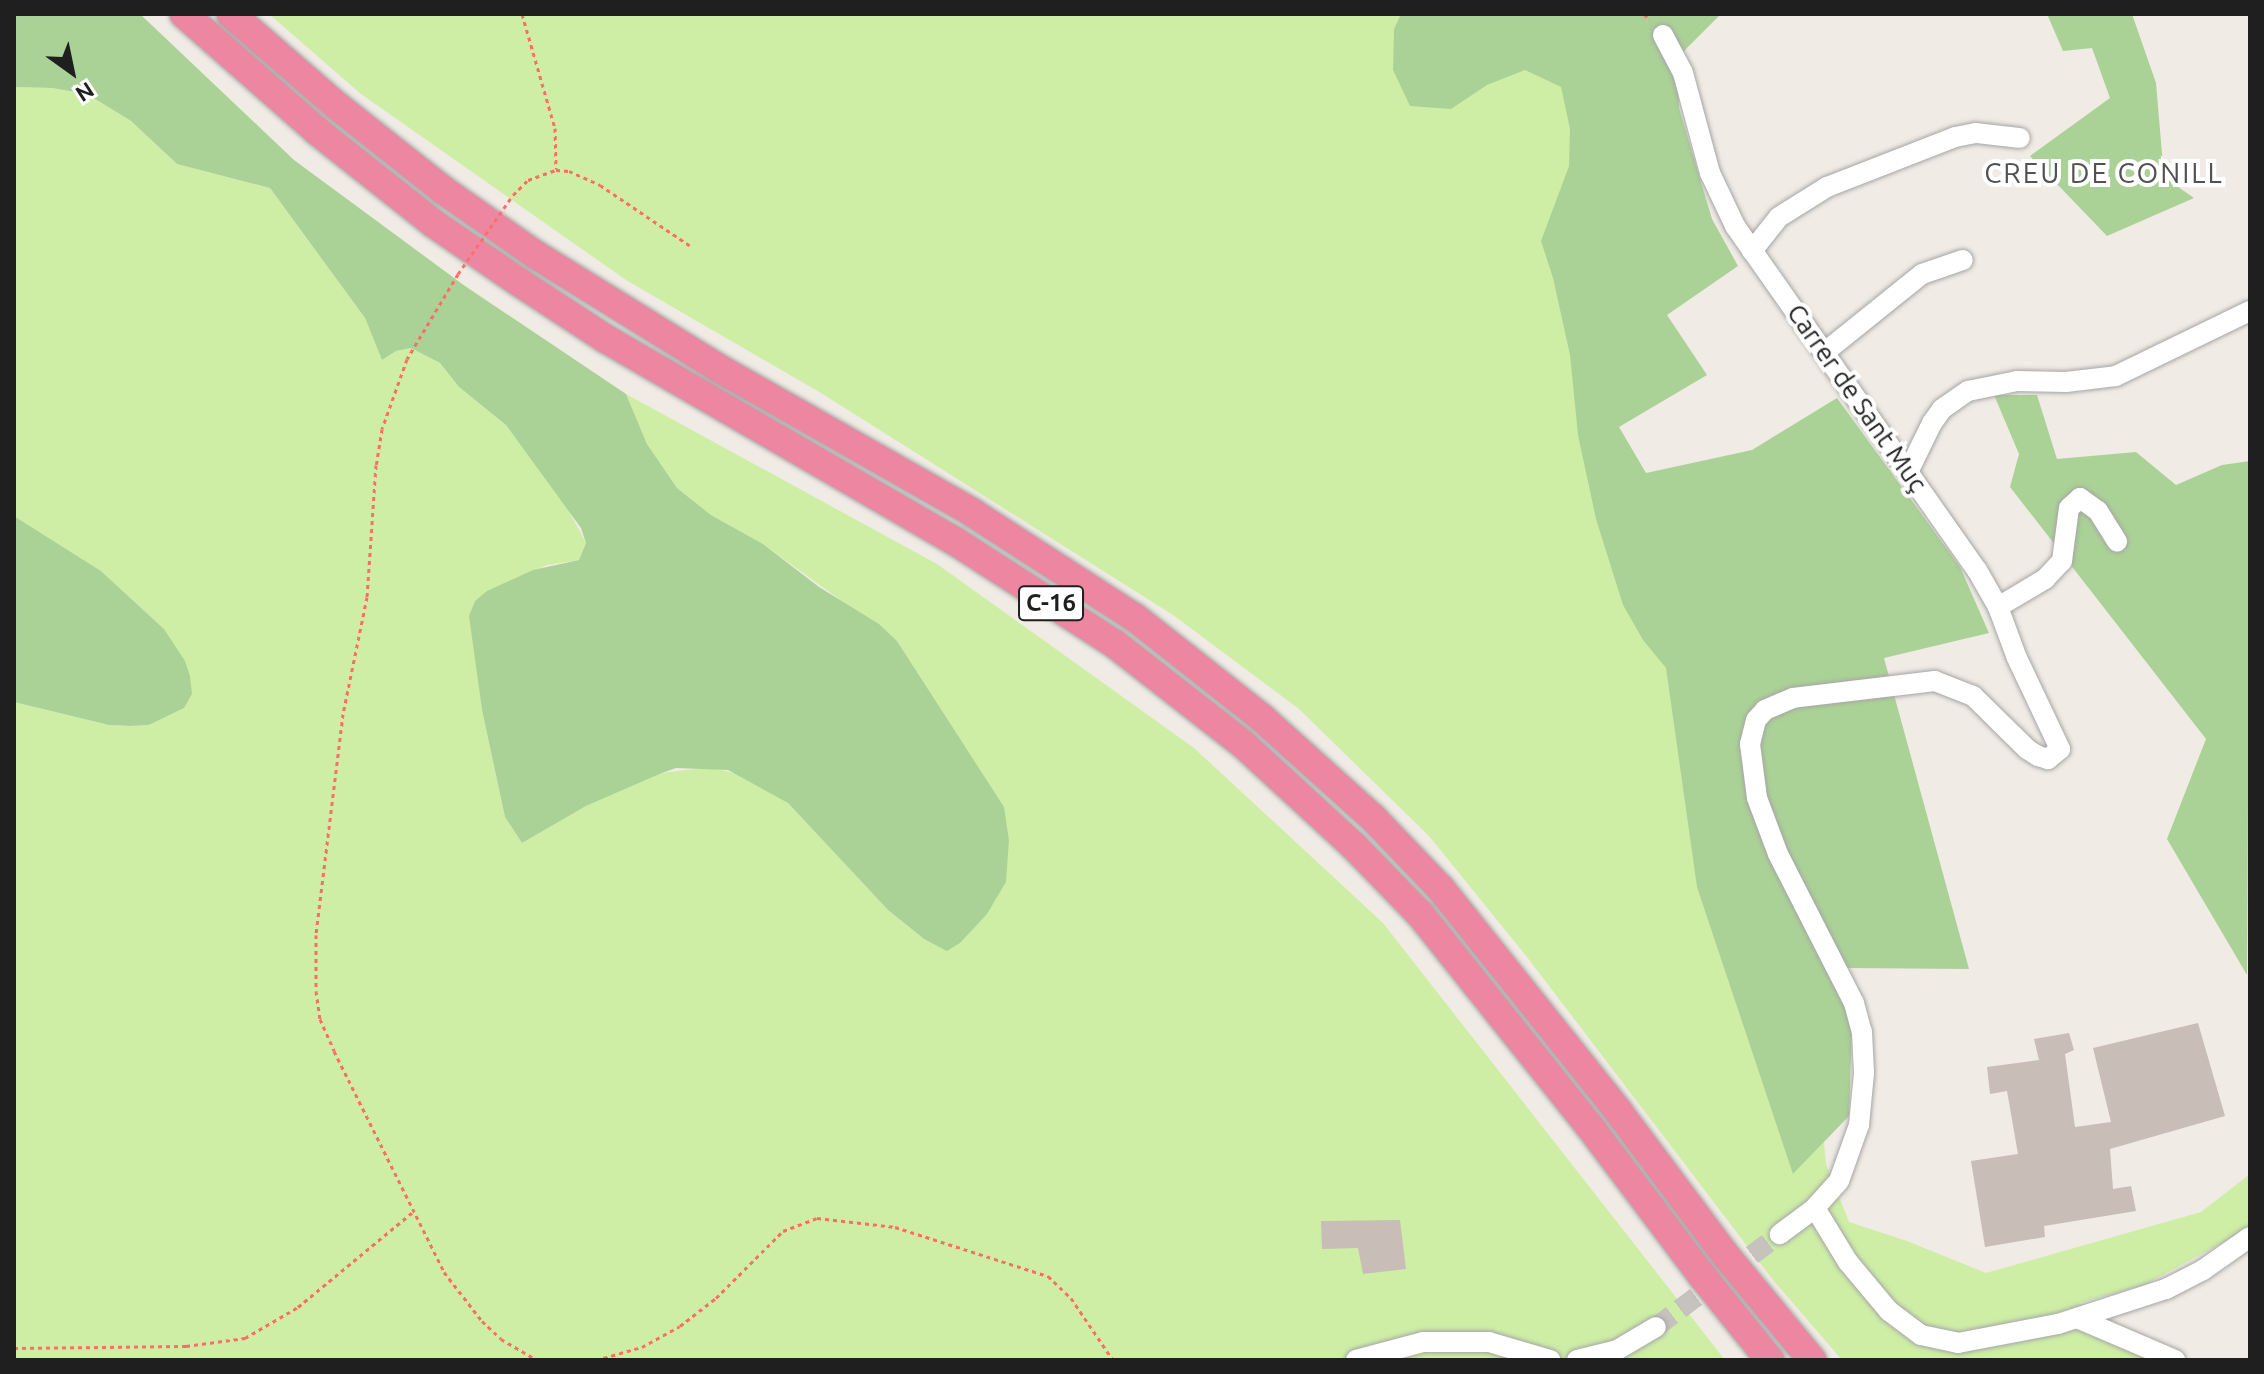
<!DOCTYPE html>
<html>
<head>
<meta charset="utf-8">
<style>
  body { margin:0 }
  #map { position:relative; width:2264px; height:1374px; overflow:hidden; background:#f0ebe4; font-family:Ubuntu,sans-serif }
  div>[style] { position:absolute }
  .grass>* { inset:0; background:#ceeea6 }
  .forest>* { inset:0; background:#abd296 }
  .building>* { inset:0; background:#c8bdb7 }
  .minor-tunnel>* { height:20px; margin-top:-10px; transform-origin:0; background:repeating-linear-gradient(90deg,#c6c2bd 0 20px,transparent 0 30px) }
  .path>* { height:3px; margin-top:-1.5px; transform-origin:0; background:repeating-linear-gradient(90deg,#ff6d66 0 4px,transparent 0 8px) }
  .roads { filter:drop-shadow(0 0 2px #a6a6a6) drop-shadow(0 0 2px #a6a6a6) }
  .minor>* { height:20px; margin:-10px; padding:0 10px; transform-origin:10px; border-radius:10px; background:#fff }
  .highway>* { height:28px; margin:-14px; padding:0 14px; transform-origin:14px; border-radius:14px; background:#ed86a0 }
  .path-bridge>* { height:3px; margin-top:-1.5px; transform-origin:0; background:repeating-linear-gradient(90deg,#ff6d66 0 4px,transparent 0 8px) }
  span { translate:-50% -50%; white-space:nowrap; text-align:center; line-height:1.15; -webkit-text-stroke:8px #fff; paint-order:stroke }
  .shield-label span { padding:2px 6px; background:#fff; border:2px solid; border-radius:6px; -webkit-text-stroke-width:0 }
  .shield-label { font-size:24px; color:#1f1f1f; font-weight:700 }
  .street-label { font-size:26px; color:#1f1f1f }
  .neighbourhood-label { font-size:28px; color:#525252; letter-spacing:2px }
  .frame { position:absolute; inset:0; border:16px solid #1f1f1f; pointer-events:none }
  .north { position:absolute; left:32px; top:32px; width:80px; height:80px; -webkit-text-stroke:6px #fff; paint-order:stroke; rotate:147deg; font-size:22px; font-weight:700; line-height:32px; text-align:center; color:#1f1f1f }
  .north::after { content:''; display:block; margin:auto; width:28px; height:36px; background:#1f1f1f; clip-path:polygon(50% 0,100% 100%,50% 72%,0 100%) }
</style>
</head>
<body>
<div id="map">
  <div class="grass">
    <div style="clip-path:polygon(269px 14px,1417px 14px,1563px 61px,1586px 137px,1566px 250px,1793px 1174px,1824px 1142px,1826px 1164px,1849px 1222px,1907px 1241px,1986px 1273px,2201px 1212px,2250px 1174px,2250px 1228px,2144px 1285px,2079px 1303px,2187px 1360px,1842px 1360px,1773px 1280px,1527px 957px,1429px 836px,1299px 709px,1173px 615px,821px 393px,626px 280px,361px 94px)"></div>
    <div style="clip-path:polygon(14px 87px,52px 88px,87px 94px,131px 121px,177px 164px,270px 188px,365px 318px,382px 360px,396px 351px,411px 348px,440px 363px,459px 387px,506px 425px,563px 500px,586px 543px,579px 560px,547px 565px,488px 591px,472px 632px,482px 710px,505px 817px,522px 843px,586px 806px,662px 773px,710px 767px,745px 776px,788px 803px,888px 910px,924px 939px,960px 943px,996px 900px,1009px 840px,1003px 807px,897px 641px,763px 544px,711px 515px,677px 488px,647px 444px,626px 394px,937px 564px,1194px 748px,1383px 923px,1725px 1360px,14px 1360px,14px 702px,109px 725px,131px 726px,149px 725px,184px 708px,164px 629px,101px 571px,14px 516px)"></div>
  </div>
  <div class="forest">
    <div style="clip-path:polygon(14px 14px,140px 14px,294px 160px,465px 286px,626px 394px,647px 444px,677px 488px,711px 515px,763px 544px,819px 587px,879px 624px,897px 641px,1004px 807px,1009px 840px,1006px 882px,987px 914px,960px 943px,947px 951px,924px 939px,888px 910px,788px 803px,728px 770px,676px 768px,662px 773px,586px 806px,522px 843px,505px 817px,482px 710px,469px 616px,475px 601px,487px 591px,533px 570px,579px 560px,586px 543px,581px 528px,506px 425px,459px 387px,440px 363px,411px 348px,396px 351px,382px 360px,365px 318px,270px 188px,177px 164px,131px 121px,87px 94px,52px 88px,14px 87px)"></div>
    <div style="clip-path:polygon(1401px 14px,1721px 14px,1677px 58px,1679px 108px,1712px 219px,1738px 266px,1667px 315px,1707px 375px,1619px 427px,1646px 473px,1752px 450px,1837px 398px,1960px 567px,1989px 633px,1884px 658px,1969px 969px,1847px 968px,1852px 1025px,1849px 1116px,1793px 1174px,1697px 887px,1666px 668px,1643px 640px,1623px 605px,1596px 519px,1578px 435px,1570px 355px,1553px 278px,1541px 241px,1569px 166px,1570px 129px,1561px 87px,1525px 70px,1487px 85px,1451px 109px,1410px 106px,1393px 70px,1394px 29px)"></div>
    <div style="clip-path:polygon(2047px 14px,2132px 14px,2156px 83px,2164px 177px,2194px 198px,2107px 236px,2030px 156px,2110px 98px,2092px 48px,2063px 51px)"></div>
    <div style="clip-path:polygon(1994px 395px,2037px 395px,2057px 459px,2136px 452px,2176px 485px,2222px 465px,2250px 461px,2247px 975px,2167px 839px,2206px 739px,2010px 487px,2019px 454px)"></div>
    <div style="clip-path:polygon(14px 516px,101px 571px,164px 629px,185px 661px,190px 676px,192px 694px,184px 708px,149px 725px,131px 726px,109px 725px,14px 702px)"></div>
  </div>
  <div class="building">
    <div style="clip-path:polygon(2198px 1023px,2225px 1116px,2110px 1149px,2113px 1189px,2131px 1186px,2136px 1211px,2044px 1226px,2045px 1237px,1985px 1247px,1971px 1161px,2018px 1154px,2007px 1091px,1990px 1094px,1987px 1067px,2039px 1060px,2034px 1039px,2069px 1033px,2074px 1050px,2065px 1054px,2075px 1127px,2111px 1122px,2093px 1048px)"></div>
    <div style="clip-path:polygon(1400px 1220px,1406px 1269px,1363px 1274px,1358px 1248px,1322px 1249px,1321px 1221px)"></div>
  </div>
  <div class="minor-tunnel">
    <div style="left:1656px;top:1327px;width:155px;rotate:-36.9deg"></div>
  </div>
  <div class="path">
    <div style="left:522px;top:14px;width:119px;rotate:73.9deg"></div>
    <div style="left:555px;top:128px;width:41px;rotate:88.6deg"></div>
    <div style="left:1644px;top:14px;width:8px;rotate:45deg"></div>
    <div style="left:513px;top:195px;width:21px;rotate:-45deg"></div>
    <div style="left:528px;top:180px;width:30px;rotate:-20deg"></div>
    <div style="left:556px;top:170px;width:13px;rotate:4deg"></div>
    <div style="left:569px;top:171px;width:34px;rotate:24deg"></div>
    <div style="left:600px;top:185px;width:111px;rotate:34deg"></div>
    <div style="left:458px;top:274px;width:99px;rotate:121deg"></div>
    <div style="left:407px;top:359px;width:74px;rotate:109.7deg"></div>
    <div style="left:382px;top:429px;width:36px;rotate:99deg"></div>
    <div style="left:376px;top:465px;width:132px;rotate:93.9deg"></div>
    <div style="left:367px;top:597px;width:119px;rotate:101.6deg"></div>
    <div style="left:343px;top:714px;width:223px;rotate:97deg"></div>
    <div style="left:316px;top:935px;width:56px;rotate:90deg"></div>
    <div style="left:316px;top:991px;width:28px;rotate:82deg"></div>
    <div style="left:320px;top:1019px;width:35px;rotate:66deg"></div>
    <div style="left:334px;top:1051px;width:247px;rotate:63.5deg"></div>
    <div style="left:444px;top:1272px;width:62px;rotate:52.2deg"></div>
    <div style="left:482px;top:1321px;width:26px;rotate:43deg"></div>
    <div style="left:501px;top:1339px;width:42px;rotate:30.3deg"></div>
    <div style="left:14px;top:1348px;width:172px;rotate:-0.7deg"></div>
    <div style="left:186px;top:1346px;width:60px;rotate:-7.7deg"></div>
    <div style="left:245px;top:1338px;width:61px;rotate:-30.3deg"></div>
    <div style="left:298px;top:1307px;width:149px;rotate:-39.6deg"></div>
    <div style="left:596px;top:1360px;width:48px;rotate:-15.8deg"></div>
    <div style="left:642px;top:1347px;width:43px;rotate:-28.9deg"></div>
    <div style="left:680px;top:1326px;width:46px;rotate:-37.9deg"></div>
    <div style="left:716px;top:1298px;width:95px;rotate:-45deg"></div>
    <div style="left:783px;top:1231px;width:36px;rotate:-21deg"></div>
    <div style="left:817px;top:1218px;width:79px;rotate:6.6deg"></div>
    <div style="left:895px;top:1227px;width:161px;rotate:17.8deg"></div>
    <div style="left:1048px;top:1276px;width:32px;rotate:44deg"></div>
    <div style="left:1071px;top:1298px;width:75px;rotate:55.9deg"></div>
  </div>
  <div class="roads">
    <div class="minor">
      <div style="left:1663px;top:35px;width:43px;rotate:62.2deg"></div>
      <div style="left:1683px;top:73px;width:104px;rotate:74.9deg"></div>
      <div style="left:1710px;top:173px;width:59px;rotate:64.7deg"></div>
      <div style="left:1735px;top:226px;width:421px;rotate:54.9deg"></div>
      <div style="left:1977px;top:570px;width:43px;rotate:60.4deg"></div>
      <div style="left:1998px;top:607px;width:54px;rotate:69.6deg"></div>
      <div style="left:2017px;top:658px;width:101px;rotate:64.7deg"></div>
      <div style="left:2060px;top:749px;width:16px;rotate:140deg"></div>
      <div style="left:2048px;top:759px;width:10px;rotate:-163deg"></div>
      <div style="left:2038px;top:756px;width:13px;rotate:-148deg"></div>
      <div style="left:2027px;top:749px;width:76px;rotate:-135.5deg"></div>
      <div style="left:1973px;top:696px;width:41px;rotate:-158.5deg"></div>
      <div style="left:1935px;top:681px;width:143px;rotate:173.2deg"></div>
      <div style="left:1793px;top:698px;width:30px;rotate:157deg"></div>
      <div style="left:1765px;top:710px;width:13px;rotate:132deg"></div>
      <div style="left:1756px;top:720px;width:25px;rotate:104deg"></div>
      <div style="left:1750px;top:744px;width:54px;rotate:82.6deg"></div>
      <div style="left:1757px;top:798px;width:60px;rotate:69.4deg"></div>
      <div style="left:1778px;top:854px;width:167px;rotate:63deg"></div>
      <div style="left:1854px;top:1003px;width:30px;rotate:75deg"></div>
      <div style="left:1862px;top:1032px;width:41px;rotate:87.2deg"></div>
      <div style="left:1864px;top:1073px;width:52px;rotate:95.5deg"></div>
      <div style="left:1859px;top:1125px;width:59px;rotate:109.7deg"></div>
      <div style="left:1839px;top:1181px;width:36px;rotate:132deg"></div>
      <div style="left:1815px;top:1208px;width:44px;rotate:143.4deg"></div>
      <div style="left:1752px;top:251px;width:43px;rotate:-51.5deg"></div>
      <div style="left:1779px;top:217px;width:57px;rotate:-32deg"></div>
      <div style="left:1827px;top:187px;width:137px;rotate:-21.3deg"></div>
      <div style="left:1955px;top:137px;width:21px;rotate:-11deg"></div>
      <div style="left:1976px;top:133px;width:44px;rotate:6.5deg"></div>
      <div style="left:1825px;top:352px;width:124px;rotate:-38.8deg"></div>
      <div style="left:1922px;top:274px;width:43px;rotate:-18.9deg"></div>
      <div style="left:1908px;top:472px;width:55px;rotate:-63.9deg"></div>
      <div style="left:1932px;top:423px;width:17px;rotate:-54deg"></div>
      <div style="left:1942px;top:409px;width:32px;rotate:-35deg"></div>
      <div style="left:1968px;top:391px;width:50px;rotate:-11.5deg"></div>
      <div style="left:2017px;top:381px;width:49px;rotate:1.2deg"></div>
      <div style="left:2066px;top:382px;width:50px;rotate:-6.8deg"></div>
      <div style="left:2116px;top:376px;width:149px;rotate:-25.9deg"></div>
      <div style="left:1998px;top:607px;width:55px;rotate:-30.8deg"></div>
      <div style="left:2045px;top:579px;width:25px;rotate:-47deg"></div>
      <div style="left:2062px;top:561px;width:53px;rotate:-82.5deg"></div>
      <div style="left:2069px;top:508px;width:15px;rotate:-42deg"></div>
      <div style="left:2080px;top:498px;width:22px;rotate:36deg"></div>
      <div style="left:2098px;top:511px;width:36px;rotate:58deg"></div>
      <div style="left:1815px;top:1208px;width:63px;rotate:58.6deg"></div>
      <div style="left:1848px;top:1262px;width:64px;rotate:50.1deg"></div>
      <div style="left:1889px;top:1311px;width:40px;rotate:37deg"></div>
      <div style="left:1921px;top:1335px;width:38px;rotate:12deg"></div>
      <div style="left:1958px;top:1343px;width:102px;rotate:-10.8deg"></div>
      <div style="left:2058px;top:1324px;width:114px;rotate:-18deg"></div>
      <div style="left:2166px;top:1289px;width:42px;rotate:-27.2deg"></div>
      <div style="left:2203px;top:1270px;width:57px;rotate:-35.1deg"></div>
      <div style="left:2077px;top:1318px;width:107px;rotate:23.2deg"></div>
      <div style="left:1356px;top:1360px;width:69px;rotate:-15deg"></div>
      <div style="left:1423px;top:1342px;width:66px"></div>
      <div style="left:1489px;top:1342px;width:64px;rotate:16.4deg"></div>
      <div style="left:1577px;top:1360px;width:41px;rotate:-14deg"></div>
      <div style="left:1617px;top:1350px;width:45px;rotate:-30.5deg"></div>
    </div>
    <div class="highway">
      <div style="left:184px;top:14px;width:177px;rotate:41.3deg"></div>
      <div style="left:317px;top:131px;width:148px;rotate:38.4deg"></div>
      <div style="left:433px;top:223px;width:104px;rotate:34.5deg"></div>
      <div style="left:519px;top:282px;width:104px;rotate:33.2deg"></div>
      <div style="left:606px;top:339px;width:403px;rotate:30.1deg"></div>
      <div style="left:955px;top:541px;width:190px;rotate:32.8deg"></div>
      <div style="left:1115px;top:644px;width:162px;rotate:38deg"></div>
      <div style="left:1243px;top:744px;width:151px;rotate:42.6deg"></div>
      <div style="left:1354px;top:846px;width:95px;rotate:45.9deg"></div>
      <div style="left:1420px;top:914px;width:274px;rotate:51.4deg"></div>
      <div style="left:1591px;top:1128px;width:186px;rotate:53.1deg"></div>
      <div style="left:1703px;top:1277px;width:107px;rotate:51.1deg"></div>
      <div style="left:231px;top:14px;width:140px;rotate:41deg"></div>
      <div style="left:337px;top:106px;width:135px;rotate:38.4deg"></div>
      <div style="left:443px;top:190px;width:113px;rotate:35deg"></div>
      <div style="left:536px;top:255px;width:216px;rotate:31.8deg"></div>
      <div style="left:720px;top:369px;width:291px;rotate:29.6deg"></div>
      <div style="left:973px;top:513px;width:192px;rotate:32.9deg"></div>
      <div style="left:1134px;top:617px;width:164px;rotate:38.3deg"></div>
      <div style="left:1263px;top:719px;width:148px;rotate:42deg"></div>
      <div style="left:1373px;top:818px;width:98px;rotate:46.2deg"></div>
      <div style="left:1441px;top:889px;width:284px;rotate:51.4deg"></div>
      <div style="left:1618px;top:1111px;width:182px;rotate:53.3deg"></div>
      <div style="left:1727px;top:1257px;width:134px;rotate:50.5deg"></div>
    </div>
  </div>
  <div class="path-bridge">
    <div style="left:458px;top:274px;width:96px;rotate:-55.2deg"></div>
  </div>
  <div class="shield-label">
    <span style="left:1051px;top:603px">C-16</span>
  </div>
  <div class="street-label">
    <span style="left:1857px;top:398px;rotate:55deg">Carrer de Sant Muç</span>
  </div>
  <div class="neighbourhood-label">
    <span style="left:2104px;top:173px">CREU DE CONILL</span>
  </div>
  <div class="frame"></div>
  <div class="north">N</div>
</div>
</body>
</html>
